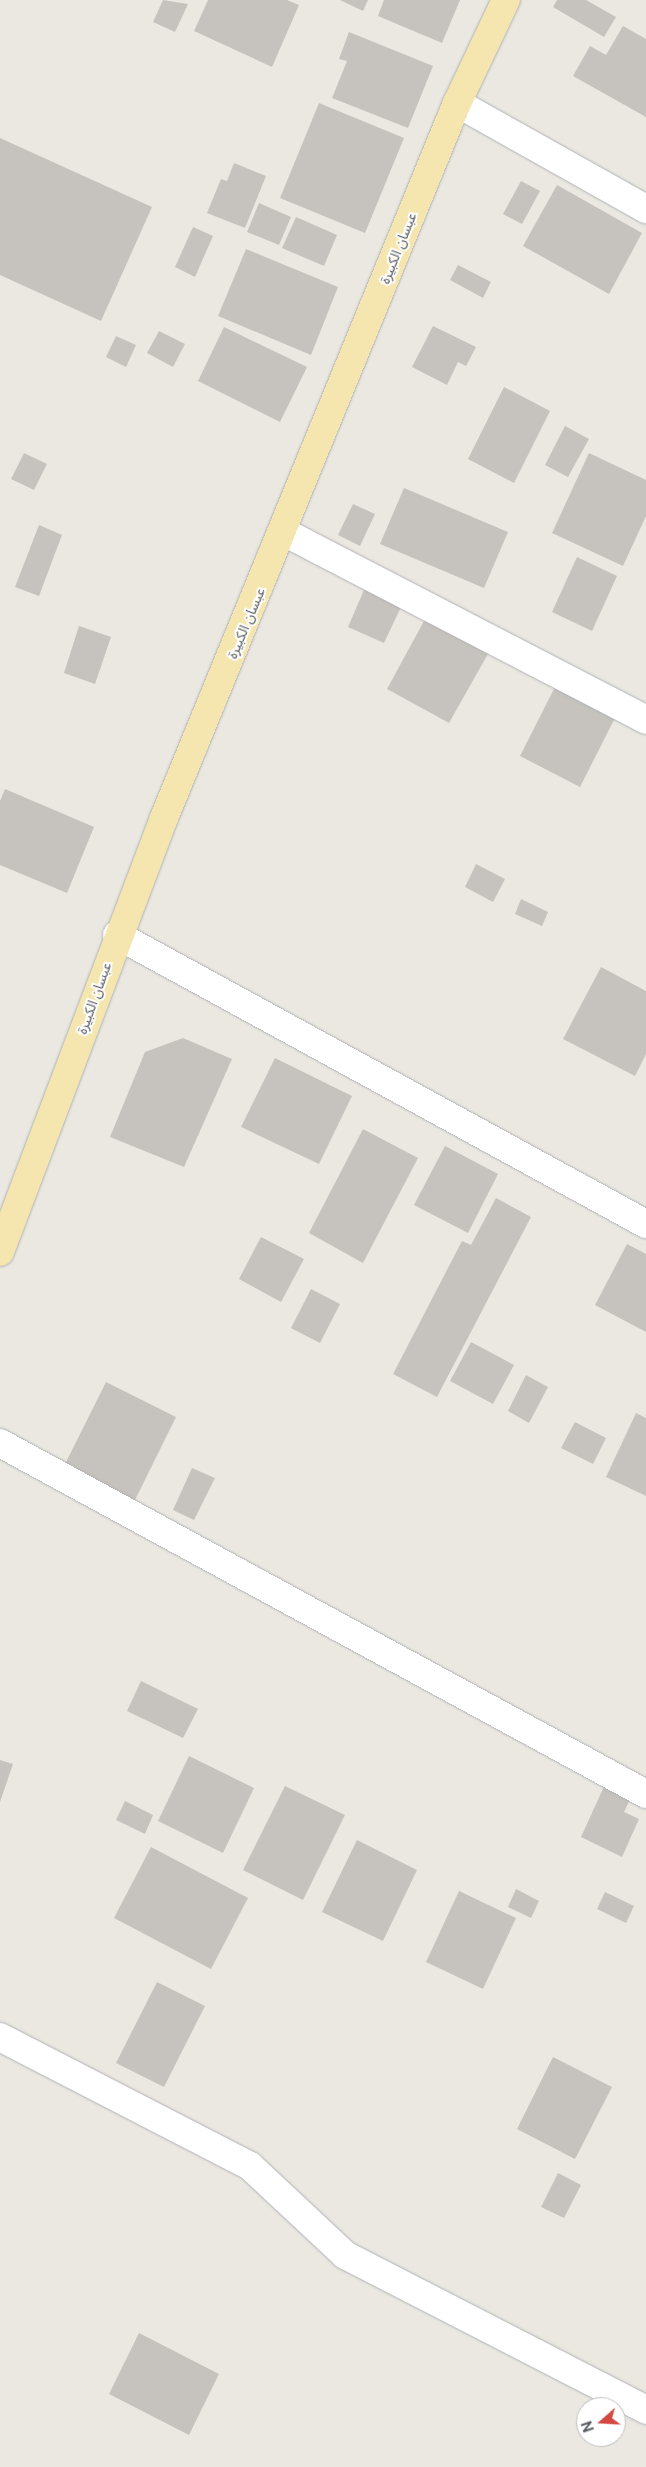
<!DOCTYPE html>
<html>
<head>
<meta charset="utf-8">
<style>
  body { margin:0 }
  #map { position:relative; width:646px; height:2467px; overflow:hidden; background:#ebe8e2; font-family:"Public Sans","Noto Sans Arabic",sans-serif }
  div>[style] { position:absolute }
  .building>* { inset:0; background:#c6c3be }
  .roads { filter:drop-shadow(0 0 1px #afb2b5) drop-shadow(0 0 1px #afb2b5) }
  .minor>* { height:28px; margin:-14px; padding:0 14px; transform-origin:14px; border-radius:14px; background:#fff }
  .major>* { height:28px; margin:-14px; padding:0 14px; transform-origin:14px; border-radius:14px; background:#f4e6ae }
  span { translate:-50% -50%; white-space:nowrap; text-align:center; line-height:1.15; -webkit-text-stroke:4px #fff; paint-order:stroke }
  .street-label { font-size:14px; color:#5a5d60 }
  .north { position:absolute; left:576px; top:2397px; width:50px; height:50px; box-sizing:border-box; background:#fff; border:1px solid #bdbebf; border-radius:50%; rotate:251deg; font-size:14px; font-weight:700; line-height:20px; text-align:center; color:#5a5d60 }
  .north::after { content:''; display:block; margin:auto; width:18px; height:22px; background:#d14941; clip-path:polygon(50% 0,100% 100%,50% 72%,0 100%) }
</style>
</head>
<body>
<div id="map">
  <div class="building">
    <div style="clip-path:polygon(163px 0,188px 4px,175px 32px,153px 22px)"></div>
    <div style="clip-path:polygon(208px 0,287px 0,299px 5px,272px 67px,194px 31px)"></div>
    <div style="clip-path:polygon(340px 0,368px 0,363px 11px)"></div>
    <div style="clip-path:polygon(384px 0,460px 0,442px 43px,378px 16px)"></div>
    <div style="clip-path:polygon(557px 0,586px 0,616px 17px,604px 37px,553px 7px)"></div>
    <div style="clip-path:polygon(623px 26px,646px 39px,646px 117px,573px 76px,590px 46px,606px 55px)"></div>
    <div style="clip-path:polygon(349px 32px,433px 66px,408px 128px,332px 98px,347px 61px,339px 59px)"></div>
    <div style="clip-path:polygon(319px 103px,404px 138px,365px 233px,280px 198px)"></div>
    <div style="clip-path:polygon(0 138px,152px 207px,101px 321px,0 275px)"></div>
    <div style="clip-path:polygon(234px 163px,266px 176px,245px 228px,207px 213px,221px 179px,227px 181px)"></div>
    <div style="clip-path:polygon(521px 181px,540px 191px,522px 224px,503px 214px)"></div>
    <div style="clip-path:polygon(557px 185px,642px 233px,609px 294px,523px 246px)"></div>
    <div style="clip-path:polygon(259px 203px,291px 217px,279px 245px,247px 232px)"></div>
    <div style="clip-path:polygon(296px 217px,337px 235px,324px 266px,282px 248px)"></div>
    <div style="clip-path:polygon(193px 227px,213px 236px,195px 277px,175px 267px)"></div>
    <div style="clip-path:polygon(246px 249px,338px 287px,311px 355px,218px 316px)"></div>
    <div style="clip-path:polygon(458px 265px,491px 282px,483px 298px,450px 280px)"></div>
    <div style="clip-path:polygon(433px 326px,476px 347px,466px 366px,458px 362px,447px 385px,412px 367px)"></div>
    <div style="clip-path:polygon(224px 327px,307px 367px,280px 422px,198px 381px)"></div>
    <div style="clip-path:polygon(159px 331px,185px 344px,173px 367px,147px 353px)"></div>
    <div style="clip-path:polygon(116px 336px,136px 345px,126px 367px,106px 357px)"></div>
    <div style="clip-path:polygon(504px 387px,550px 411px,514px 483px,468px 459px)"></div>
    <div style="clip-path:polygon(565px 426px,589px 439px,568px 477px,545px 465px)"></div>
    <div style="clip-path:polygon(24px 453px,47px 464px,34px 490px,11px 479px)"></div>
    <div style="clip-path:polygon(589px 453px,646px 480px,646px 516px,623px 566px,552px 533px)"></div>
    <div style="clip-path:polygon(404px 488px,508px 532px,484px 588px,380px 544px)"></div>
    <div style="clip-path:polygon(353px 504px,375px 514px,360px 546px,338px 535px)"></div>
    <div style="clip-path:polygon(39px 525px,62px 535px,39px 596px,15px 587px)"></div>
    <div style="clip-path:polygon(577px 557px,617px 576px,592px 631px,552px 612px)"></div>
    <div style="clip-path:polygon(364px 590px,401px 607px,384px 643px,348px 627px)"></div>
    <div style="clip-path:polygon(430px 610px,493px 645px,449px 723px,387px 689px)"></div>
    <div style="clip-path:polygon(79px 626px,111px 637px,95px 684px,64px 673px)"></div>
    <div style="clip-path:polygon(557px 683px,617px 714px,580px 787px,520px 756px)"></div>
    <div style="clip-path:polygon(5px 789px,94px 827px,67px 893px,0 865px,0 801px)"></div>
    <div style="clip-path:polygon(476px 864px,505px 879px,493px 902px,465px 887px)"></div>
    <div style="clip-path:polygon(521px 899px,548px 912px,542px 926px,515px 914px)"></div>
    <div style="clip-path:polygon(601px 967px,646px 991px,646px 1054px,635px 1076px,563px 1039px)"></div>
    <div style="clip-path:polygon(183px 1038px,232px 1059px,184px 1167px,110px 1137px,145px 1052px)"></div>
    <div style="clip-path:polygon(275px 1058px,352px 1096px,319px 1164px,241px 1127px)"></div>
    <div style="clip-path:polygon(363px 1129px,418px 1158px,363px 1263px,309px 1233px)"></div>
    <div style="clip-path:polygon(445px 1146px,498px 1174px,468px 1233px,414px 1205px)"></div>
    <div style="clip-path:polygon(496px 1198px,531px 1217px,437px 1397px,393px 1374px,462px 1241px,471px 1245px)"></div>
    <div style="clip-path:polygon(261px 1237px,304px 1259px,281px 1302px,239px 1279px)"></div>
    <div style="clip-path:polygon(627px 1244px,646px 1254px,646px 1332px,595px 1305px)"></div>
    <div style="clip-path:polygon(311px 1289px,340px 1304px,320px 1343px,291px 1328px)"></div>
    <div style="clip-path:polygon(471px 1342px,514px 1365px,493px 1404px,450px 1381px)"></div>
    <div style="clip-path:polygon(526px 1375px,548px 1387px,529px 1423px,508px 1411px)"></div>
    <div style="clip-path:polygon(106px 1382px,176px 1417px,134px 1502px,64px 1466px)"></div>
    <div style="clip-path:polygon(636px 1413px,646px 1418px,646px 1496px,606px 1477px)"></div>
    <div style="clip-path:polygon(575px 1422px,606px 1438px,593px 1464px,561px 1448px)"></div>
    <div style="clip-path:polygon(192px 1468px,215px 1478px,194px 1520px,173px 1510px)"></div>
    <div style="clip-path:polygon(141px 1681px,198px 1709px,183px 1738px,127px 1711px)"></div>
    <div style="clip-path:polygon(189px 1756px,254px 1788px,223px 1853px,158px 1821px)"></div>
    <div style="clip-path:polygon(0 1760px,13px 1764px,0 1802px)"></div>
    <div style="clip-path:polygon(607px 1780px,633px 1793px,624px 1812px,639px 1819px,622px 1857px,581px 1837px)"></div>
    <div style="clip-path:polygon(285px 1786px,345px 1815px,303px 1900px,243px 1870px)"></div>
    <div style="clip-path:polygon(125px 1801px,153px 1815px,145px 1834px,116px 1820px)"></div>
    <div style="clip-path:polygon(357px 1840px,417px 1870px,383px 1941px,322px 1912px)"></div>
    <div style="clip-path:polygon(151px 1847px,248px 1898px,211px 1969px,114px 1918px)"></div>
    <div style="clip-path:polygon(516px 1889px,539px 1901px,531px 1918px,508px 1907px)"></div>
    <div style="clip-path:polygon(459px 1891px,516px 1918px,483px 1989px,426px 1962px)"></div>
    <div style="clip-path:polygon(605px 1892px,634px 1906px,626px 1923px,597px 1909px)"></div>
    <div style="clip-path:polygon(157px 1982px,205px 2006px,164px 2087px,116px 2063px)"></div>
    <div style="clip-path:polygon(553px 2057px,612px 2087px,575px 2159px,517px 2129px)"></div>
    <div style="clip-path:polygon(558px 2173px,581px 2185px,564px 2218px,541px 2207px)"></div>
    <div style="clip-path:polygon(139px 2333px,219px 2374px,189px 2435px,109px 2394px)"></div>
  </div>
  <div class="roads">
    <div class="minor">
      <div style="left:457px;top:103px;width:217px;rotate:29.3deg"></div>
      <div style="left:284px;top:532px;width:408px;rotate:27.4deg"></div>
      <div style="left:117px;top:935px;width:603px;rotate:28.65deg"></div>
      <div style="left:0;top:1443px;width:735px;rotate:28.52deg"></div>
      <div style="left:0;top:2037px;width:281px;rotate:27.3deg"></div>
      <div style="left:250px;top:2166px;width:130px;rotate:43.1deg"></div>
      <div style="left:345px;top:2255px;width:339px;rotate:27.2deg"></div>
    </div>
    <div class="major">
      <div style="left:0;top:1252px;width:464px;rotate:-69.3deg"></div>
      <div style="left:164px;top:818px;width:773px;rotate:-67.72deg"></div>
      <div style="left:457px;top:103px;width:114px;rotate:-64.6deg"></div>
    </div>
  </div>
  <div class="street-label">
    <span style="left:398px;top:248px;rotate:-68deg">عبسان الكبيرة</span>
    <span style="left:246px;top:623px;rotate:-67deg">عبسان الكبيرة</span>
    <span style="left:94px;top:998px;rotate:-70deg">عبسان الكبيرة</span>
  </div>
  <div class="north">N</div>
</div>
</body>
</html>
